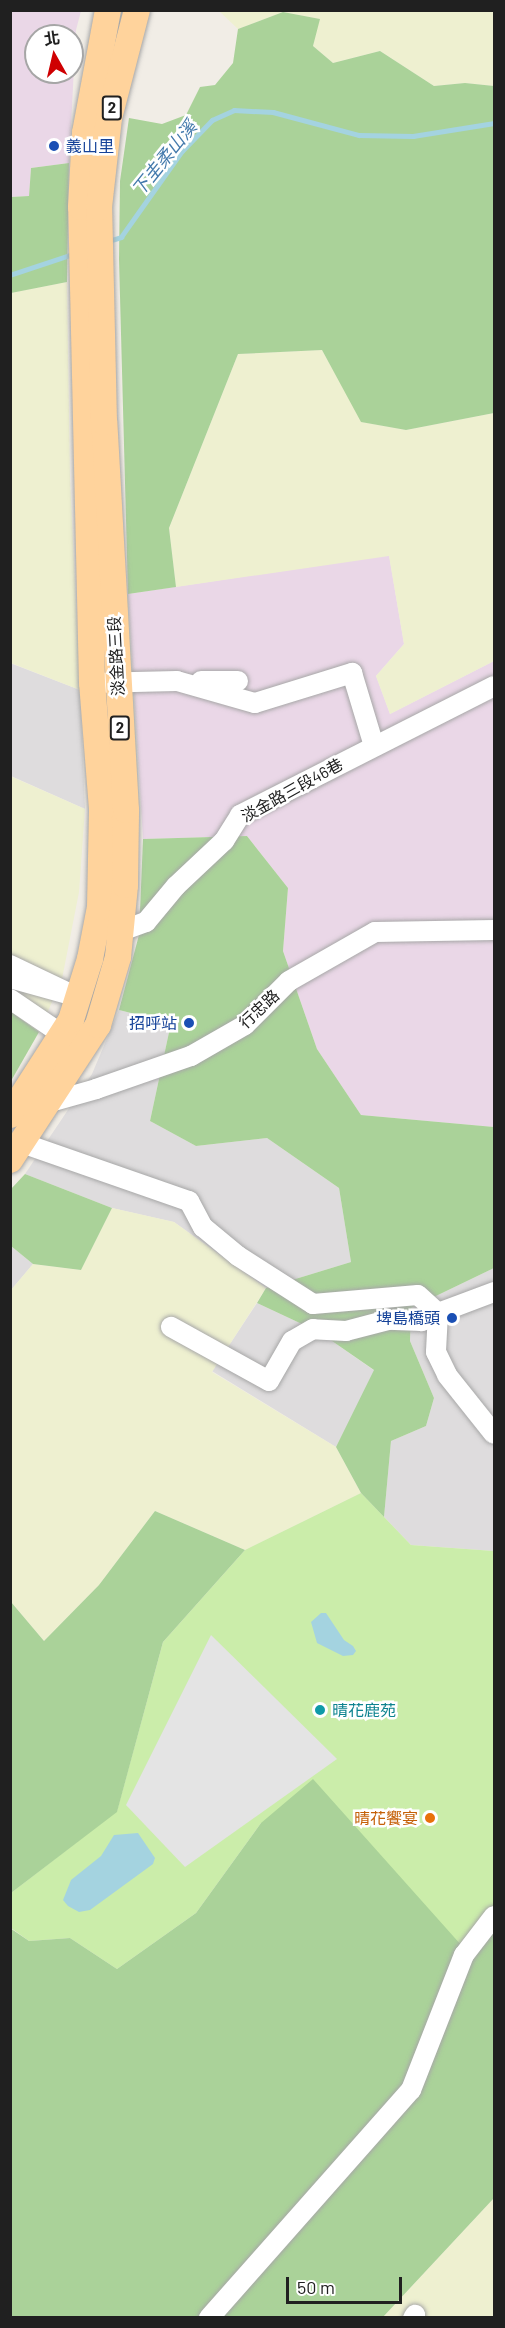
<!DOCTYPE html>
<html>
<head>
<meta charset="utf-8">
<style>
  body { margin:0 }
  #map { position:relative; width:505px; height:2328px; overflow:hidden; background:#f1ede6; font-family:Barlow,"Noto Sans TC",sans-serif }
  div>[style] { position:absolute }
  .residential>* { inset:0; background:#dedcdd }
  .industrial>* { inset:0; background:#ead7e7 }
  .farmland>* { inset:0; background:#eef0d0 }
  .grass>* { inset:0; background:#cbedaa }
  .forest>* { inset:0; background:#aad299 }
  .parking>* { inset:0; background:#e4e4e4 }
  .water>* { inset:0; background:#a4d3e0 }
  .stream>* { height:4.5px; margin:-2.25px; padding:0 2.25px; transform-origin:2.25px; border-radius:2.25px; background:#a4d3e0 }
  .roads { filter:drop-shadow(0 0 2px #a7a7a7) drop-shadow(0 0 2px #a7a7a7) }
  .minor>* { height:20px; margin:-10px; padding:0 10px; transform-origin:10px; border-radius:10px; background:#fff }
  .major>* { height:26px; margin:-13px; padding:0 13px; transform-origin:13px; border-radius:13px; background:#ffd39c }
  .dots>* { width:16px; height:16px; translate:-50% -50%; box-sizing:border-box; border:3px solid #fff; border-radius:50% }
  span { translate:-50% -50%; white-space:nowrap; text-align:center; line-height:1.15; -webkit-text-stroke:5px #fff; paint-order:stroke }
  .shield-label span { padding:2px 4px; background:#fff; border:2px solid; border-radius:4px; -webkit-text-stroke-width:0 }
  .shield-label { font-size:15px; color:#202020; font-weight:700 }
  .transit-label { font-size:16px; color:#164399 }
  .left { translate:0 -50%; text-align:left }
  .right { translate:-100% -50%; text-align:right }
  .street-label { font-size:16px; color:#202020 }
  .culture-label { font-size:16px; color:#0d838f }
  .food-label { font-size:16px; color:#c56008 }
  .water-label { font-size:18px; color:#447aac; font-style:italic }
  .frame { position:absolute; inset:0; border:12px solid #202020; pointer-events:none }
  .north { position:absolute; left:24px; top:24px; width:60px; height:60px; box-sizing:border-box; background:#fff; border:2px solid #a6a6a6; border-radius:50%; rotate:352deg; font-size:16px; font-weight:700; line-height:24px; text-align:center; color:#202020 }
  .north::after { content:''; display:block; margin:auto; width:21px; height:27px; background:#cf0002; clip-path:polygon(50% 0,100% 100%,50% 72%,0 100%) }
  .scale { position:absolute; left:286px; top:2277px; width:116px; height:27px; box-sizing:border-box; border:3px solid #202020; border-top:0; padding-left:8px; font-size:18px; line-height:21px; white-space:nowrap; color:#202020; -webkit-text-stroke:4px #fff; paint-order:stroke }
</style>
</head>
<body>
<div id="map">
  <div class="residential">
    <div style="clip-path:polygon(10px 663px,80px 690px,85px 809px,11px 776px)"></div>
    <div style="clip-path:polygon(119px 1010px,171px 1023px,150px 1121px,196px 1146px,267px 1138px,339px 1188px,351px 1262px,266px 1288px,174px 1222px,112px 1208px,25px 1174px,92px 1074px)"></div>
    <div style="clip-path:polygon(11px 1246px,33px 1264px,11px 1290px)"></div>
    <div style="clip-path:polygon(494px 1268px,494px 1551px,411px 1545px,384px 1517px,391px 1441px,426px 1426px,434px 1398px,410px 1341px,411px 1308px)"></div>
    <div style="clip-path:polygon(257px 1303px,319px 1332px,375px 1371px,336px 1447px,212px 1371px)"></div>
  </div>
  <div class="industrial">
    <div style="clip-path:polygon(evenodd,11px 11px,81px 11px,76px 30px,69px 163px,31px 168px,29px 196px,11px 197px,11px 11px,36px 36px,72px 36px,72px 72px,36px 72px,36px 36px)"></div>
    <div style="clip-path:polygon(389px 555px,404px 644px,376px 676px,390px 714px,494px 661px,494px 1127px,361px 1115px,317px 1049px,283px 951px,288px 888px,247px 836px,143px 839px,128px 594px)"></div>
  </div>
  <div class="farmland">
    <div style="clip-path:polygon(219px 11px,494px 11px,494px 86px,465px 83px,434px 86px,380px 51px,333px 63px,313px 46px,319px 19px,283px 12px,238px 29px)"></div>
    <div style="clip-path:polygon(67px 282px,70px 478px,80px 690px,11px 663px,10px 293px)"></div>
    <div style="clip-path:polygon(322px 350px,362px 422px,406px 430px,494px 413px,494px 661px,390px 714px,376px 676px,404px 644px,389px 556px,176px 587px,169px 528px,238px 354px)"></div>
    <div style="clip-path:polygon(10px 776px,85px 809px,79px 892px,62px 979px,39px 1032px,11px 1012px)"></div>
    <div style="clip-path:polygon(112px 1208px,174px 1222px,266px 1288px,212px 1372px,336px 1447px,361px 1493px,245px 1550px,155px 1511px,99px 1585px,44px 1641px,11px 1602px,11px 1290px,33px 1264px,81px 1270px)"></div>
    <div style="clip-path:polygon(494px 2198px,494px 2317px,383px 2317px)"></div>
  </div>
  <div class="grass">
    <div style="clip-path:polygon(361px 1493px,411px 1545px,494px 1551px,494px 1910px,462px 1946px,261px 1823px,196px 1913px,117px 1969px,70px 1938px,29px 1941px,11px 1928px,11px 1893px,117px 1811px,163px 1642px,245px 1550px)"></div>
  </div>
  <div class="forest">
    <div style="clip-path:polygon(283px 12px,320px 19px,313px 46px,333px 63px,380px 51px,434px 86px,465px 83px,494px 86px,494px 413px,406px 430px,361px 422px,322px 350px,238px 354px,169px 528px,176px 587px,128px 594px,119px 259px,120px 181px,129px 118px,162px 124px,186px 115px,200px 87px,215px 85px,233px 63px,238px 29px)"></div>
    <div style="clip-path:polygon(69px 163px,67px 282px,11px 293px,11px 197px,29px 196px,31px 168px)"></div>
    <div style="clip-path:polygon(247px 836px,288px 888px,283px 951px,317px 1049px,361px 1115px,494px 1127px,494px 1268px,411px 1308px,410px 1341px,434px 1398px,426px 1426px,391px 1441px,384px 1517px,361px 1493px,336px 1447px,374px 1370px,319px 1332px,257px 1303px,266px 1288px,351px 1262px,339px 1188px,267px 1138px,196px 1146px,150px 1121px,171px 1023px,119px 1010px,139px 935px,143px 839px)"></div>
    <div style="clip-path:polygon(11px 1012px,39px 1032px,11px 1081px)"></div>
    <div style="clip-path:polygon(25px 1174px,112px 1208px,81px 1270px,33px 1264px,11px 1246px,11px 1189px)"></div>
    <div style="clip-path:polygon(155px 1511px,245px 1550px,163px 1642px,117px 1812px,11px 1893px,11px 1602px,44px 1641px,99px 1585px)"></div>
    <div style="clip-path:polygon(313px 1779px,462px 1946px,494px 1910px,494px 2198px,383px 2317px,11px 2317px,10px 1928px,29px 1941px,70px 1938px,117px 1969px,196px 1913px,261px 1823px)"></div>
  </div>
  <div class="parking">
    <div style="clip-path:polygon(211px 1635px,337px 1759px,185px 1867px,126px 1805px)"></div>
  </div>
  <div class="water">
    <div style="clip-path:polygon(321px 1613px,326px 1613px,344px 1640px,353px 1646px,356px 1651px,353px 1655px,343px 1656px,317px 1643px,311px 1622px)"></div>
    <div style="clip-path:polygon(138px 1833px,155px 1858px,153px 1864px,90px 1910px,79px 1912px,68px 1906px,63px 1900px,71px 1880px,101px 1856px,114px 1835px)"></div>
  </div>
  <div class="stream">
    <div style="left:109px;top:241px;width:13px;rotate:-18deg"></div>
    <div style="left:121px;top:237px;width:105px;rotate:-54.7deg"></div>
    <div style="left:182px;top:151px;width:43px;rotate:-45.9deg"></div>
    <div style="left:212px;top:120px;width:24px;rotate:-24deg"></div>
    <div style="left:234px;top:110px;width:39px;rotate:3deg"></div>
    <div style="left:273px;top:112px;width:89px;rotate:15deg"></div>
    <div style="left:359px;top:135px;width:54px;rotate:1.1deg"></div>
    <div style="left:413px;top:136px;width:82px;rotate:-9.1deg"></div>
    <div style="left:10px;top:275px;width:66px;rotate:-18.4deg"></div>
  </div>
  <div class="roads">
    <div class="minor">
      <div style="left:201px;top:681px;width:37px"></div>
      <div style="left:92px;top:683px;width:85px;rotate:-1.3deg"></div>
      <div style="left:177px;top:681px;width:81px;rotate:15.8deg"></div>
      <div style="left:255px;top:703px;width:102px;rotate:-17.2deg"></div>
      <div style="left:352px;top:673px;width:76px;rotate:73.2deg"></div>
      <div style="left:121px;top:931px;width:27px;rotate:-20deg"></div>
      <div style="left:146px;top:922px;width:47px;rotate:-50.2deg"></div>
      <div style="left:176px;top:886px;width:66px;rotate:-43.2deg"></div>
      <div style="left:224px;top:841px;width:31px;rotate:-58deg"></div>
      <div style="left:240px;top:815px;width:285px;rotate:-26.9deg"></div>
      <div style="left:10px;top:965px;width:72px;rotate:25.5deg"></div>
      <div style="left:75px;top:996px;width:67px;rotate:-164.5deg"></div>
      <div style="left:10px;top:999px;width:64px;rotate:34.2deg"></div>
      <div style="left:41px;top:1102px;width:6px;rotate:9deg"></div>
      <div style="left:47px;top:1103px;width:51px;rotate:-15.9deg"></div>
      <div style="left:96px;top:1089px;width:101px;rotate:-19.2deg"></div>
      <div style="left:191px;top:1056px;width:62px;rotate:-29.9deg"></div>
      <div style="left:245px;top:1025px;width:62px;rotate:-45deg"></div>
      <div style="left:289px;top:981px;width:99px;rotate:-29.7deg"></div>
      <div style="left:375px;top:932px;width:119px;rotate:-1deg"></div>
      <div style="left:22px;top:1143px;width:177px;rotate:19.2deg"></div>
      <div style="left:189px;top:1201px;width:30px;rotate:62deg"></div>
      <div style="left:203px;top:1227px;width:45px;rotate:39.6deg"></div>
      <div style="left:238px;top:1256px;width:89px;rotate:32.6deg"></div>
      <div style="left:313px;top:1304px;width:105px;rotate:-4.9deg"></div>
      <div style="left:418px;top:1295px;width:27px;rotate:42deg"></div>
      <div style="left:438px;top:1313px;width:18px;rotate:153deg"></div>
      <div style="left:422px;top:1321px;width:34px;rotate:-178deg"></div>
      <div style="left:388px;top:1320px;width:43px;rotate:165.3deg"></div>
      <div style="left:346px;top:1331px;width:33px;rotate:-177deg"></div>
      <div style="left:313px;top:1329px;width:24px;rotate:150deg"></div>
      <div style="left:292px;top:1341px;width:46px;rotate:119.9deg"></div>
      <div style="left:269px;top:1381px;width:112px;rotate:-151.1deg"></div>
      <div style="left:494px;top:1292px;width:60px;rotate:159.4deg"></div>
      <div style="left:438px;top:1313px;width:39px;rotate:93deg"></div>
      <div style="left:436px;top:1352px;width:25px;rotate:64deg"></div>
      <div style="left:447px;top:1375px;width:75px;rotate:51.5deg"></div>
      <div style="left:209px;top:2318px;width:305px;rotate:-48.5deg"></div>
      <div style="left:411px;top:2090px;width:145px;rotate:-68.6deg"></div>
      <div style="left:464px;top:1955px;width:49px;rotate:-52.4deg"></div>
      <div style="left:413px;top:2318px;width:4px;rotate:-56deg"></div>
    </div>
    <div class="major">
      <div style="left:10px;top:1115px;width:113px;rotate:-57.3deg"></div>
      <div style="left:71px;top:1020px;width:64px;rotate:-72.7deg"></div>
      <div style="left:90px;top:959px;width:53px;rotate:-79.1deg"></div>
      <div style="left:100px;top:907px;width:98px;rotate:-88.8deg"></div>
      <div style="left:102px;top:809px;width:126px;rotate:-94.5deg"></div>
      <div style="left:92px;top:683px;width:476px;rotate:-91.3deg"></div>
      <div style="left:81px;top:207px;width:74px;rotate:-86.9deg"></div>
      <div style="left:85px;top:133px;width:125px;rotate:-79.4deg"></div>
      <div style="left:10px;top:1160px;width:161px;rotate:-56.9deg"></div>
      <div style="left:98px;top:1025px;width:71px;rotate:-73.6deg"></div>
      <div style="left:118px;top:957px;width:72px;rotate:-84.4deg"></div>
      <div style="left:125px;top:885px;width:75px;rotate:-89.2deg"></div>
      <div style="left:126px;top:810px;width:389px;rotate:-93.2deg"></div>
      <div style="left:104px;top:422px;width:215px;rotate:-91.3deg"></div>
      <div style="left:99px;top:207px;width:90px;rotate:-83.6deg"></div>
      <div style="left:109px;top:118px;width:112px;rotate:-75.5deg"></div>
    </div>
  </div>
  <div class="dots">
    <div style="left:54px;top:146px;background:#1a4fb4"></div>
    <div style="left:189px;top:1023px;background:#1a4fb4"></div>
    <div style="left:452px;top:1318px;background:#1a4fb4"></div>
    <div style="left:320px;top:1710px;background:#0f9aa8"></div>
    <div style="left:430px;top:1818px;background:#e8710a"></div>
  </div>
  <div class="shield-label">
    <span style="left:112px;top:108px">2</span>
    <span style="left:120px;top:728px">2</span>
  </div>
  <div class="transit-label">
    <span class="left" style="left:66px;top:146px">義山里</span>
    <span class="right" style="left:177px;top:1023px">招呼站</span>
    <span class="right" style="left:440px;top:1318px">埤島橋頭</span>
  </div>
  <div class="street-label">
    <span style="left:116px;top:656px;rotate:-93deg">淡金路三段</span>
    <span style="left:292px;top:790px;rotate:-29deg">淡金路三段46巷</span>
    <span style="left:259px;top:1009px;rotate:-43deg">行忠路</span>
  </div>
  <div class="culture-label">
    <span class="left" style="left:332px;top:1710px">晴花鹿苑</span>
  </div>
  <div class="food-label">
    <span class="right" style="left:418px;top:1818px">晴花饗宴</span>
  </div>
  <div class="water-label">
    <span style="left:164px;top:158px;rotate:-51deg">下圭柔山溪</span>
  </div>
  <div class="frame"></div>
  <div class="north">北</div>
  <div class="scale">50 m</div>
</div>
</body>
</html>
